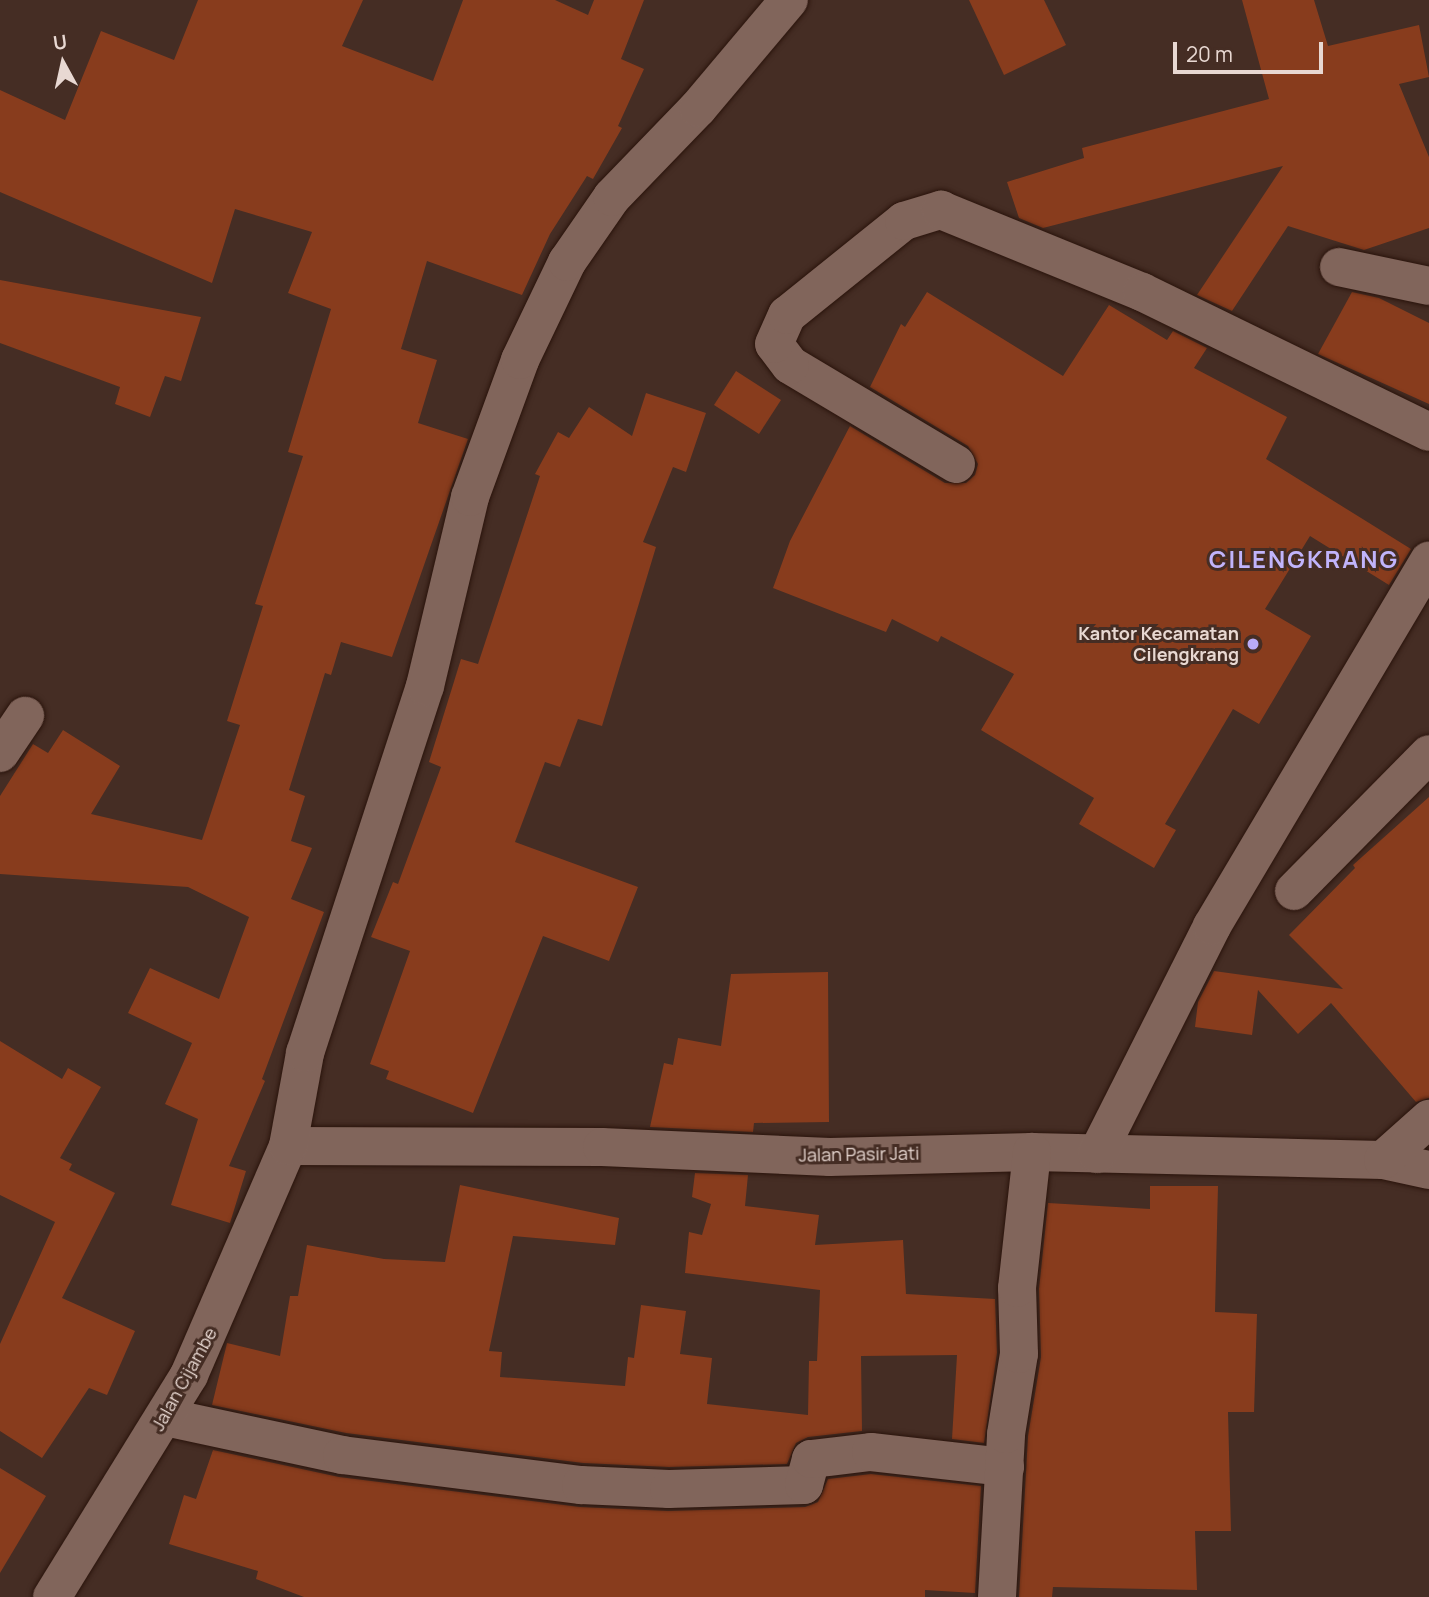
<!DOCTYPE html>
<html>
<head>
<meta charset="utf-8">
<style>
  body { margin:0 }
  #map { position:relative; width:1429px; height:1597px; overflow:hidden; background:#452d24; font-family:Manrope,sans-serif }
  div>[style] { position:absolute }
  .building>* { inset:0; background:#883c1d }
  .roads { filter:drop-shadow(0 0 2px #2a140c) drop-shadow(0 0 2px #2a140c) }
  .street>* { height:38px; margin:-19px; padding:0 19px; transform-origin:19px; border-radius:19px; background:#81655b }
  .dots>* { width:19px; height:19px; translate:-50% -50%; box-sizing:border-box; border:4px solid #452d24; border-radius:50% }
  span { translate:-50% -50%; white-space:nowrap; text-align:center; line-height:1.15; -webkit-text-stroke:6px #452d24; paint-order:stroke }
  .poi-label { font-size:18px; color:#e8d8d2; font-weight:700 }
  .right { translate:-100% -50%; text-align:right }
  .street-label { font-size:18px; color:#e8d8d2 }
  .district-label { font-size:24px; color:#c1b4fb; font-weight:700; letter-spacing:2px }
  .north { position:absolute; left:28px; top:28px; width:70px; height:70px; -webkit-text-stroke:5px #452d24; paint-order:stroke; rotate:352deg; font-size:19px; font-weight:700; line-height:28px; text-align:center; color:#e8d8d2 }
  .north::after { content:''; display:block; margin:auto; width:24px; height:32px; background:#e8d8d2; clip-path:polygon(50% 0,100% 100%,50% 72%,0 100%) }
  .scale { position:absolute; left:1173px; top:42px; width:150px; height:32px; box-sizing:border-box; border:4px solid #e8d8d2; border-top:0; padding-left:9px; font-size:21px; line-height:24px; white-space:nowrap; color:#e8d8d2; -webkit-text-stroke:5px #452d24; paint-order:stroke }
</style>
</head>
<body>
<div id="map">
  <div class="building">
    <div style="clip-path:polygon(198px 0,363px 0,342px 46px,433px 81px,463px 0,555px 0,588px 15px,594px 0,644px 0,621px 59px,644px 69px,618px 126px,622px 128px,593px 179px,587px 176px,550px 234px,522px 295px,427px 261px,401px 349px,437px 360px,418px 423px,468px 439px,392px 657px,341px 642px,331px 675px,325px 673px,289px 790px,305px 796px,291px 841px,312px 848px,291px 899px,324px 912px,262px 1079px,265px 1081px,229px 1166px,246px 1171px,230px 1223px,171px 1205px,198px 1119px,165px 1104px,192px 1043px,128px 1013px,150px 968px,219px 999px,249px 917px,188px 887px,0 874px,0 796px,33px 744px,48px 753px,63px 730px,120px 766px,91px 814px,202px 840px,240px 725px,227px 721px,263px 606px,255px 604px,303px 456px,288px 452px,331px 309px,288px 293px,312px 232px,235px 209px,212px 283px,0 192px,0 90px,65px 120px,101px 31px,174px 60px)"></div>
    <div style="clip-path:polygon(969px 0,1044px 0,1066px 45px,1004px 75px)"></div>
    <div style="clip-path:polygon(1242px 0,1314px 0,1328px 46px,1419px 25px,1429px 77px,1399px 84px,1429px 157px,1429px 228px,1364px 250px,1288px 226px,1232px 311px,1197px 295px,1283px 166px,1043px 228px,1019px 218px,1007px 182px,1084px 158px,1082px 148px,1269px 99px)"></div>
    <div style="clip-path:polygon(0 280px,201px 317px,181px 381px,165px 376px,150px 417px,115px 404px,120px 387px,0 343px)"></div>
    <div style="clip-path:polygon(927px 292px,1063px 376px,1109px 305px,1167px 340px,1173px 331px,1207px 348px,1194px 368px,1287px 417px,1266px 459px,1411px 549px,1389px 585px,1310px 536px,1265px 609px,1311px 636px,1259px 724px,1233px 709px,1165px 824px,1176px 830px,1154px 868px,1079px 824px,1094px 798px,981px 730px,1014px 674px,941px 636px,938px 642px,892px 619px,886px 632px,773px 588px,790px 541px,850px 426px,945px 483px,966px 483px,975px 475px,978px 464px,968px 446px,870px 387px,901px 324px,905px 327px)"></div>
    <div style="clip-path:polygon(1352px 292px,1379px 298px,1429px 323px,1429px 404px,1318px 354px)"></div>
    <div style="clip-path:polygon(736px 371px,781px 400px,759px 434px,714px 405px)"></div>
    <div style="clip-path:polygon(646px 393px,706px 413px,686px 472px,673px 467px,643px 542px,656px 547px,602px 726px,578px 719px,560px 767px,545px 762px,515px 842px,638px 887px,609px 961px,543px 936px,473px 1113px,386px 1079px,389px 1071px,370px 1064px,410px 951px,371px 937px,393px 882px,398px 884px,441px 767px,429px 762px,461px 659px,478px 664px,540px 476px,535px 474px,558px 432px,569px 438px,589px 407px,632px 436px)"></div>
    <div style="clip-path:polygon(1429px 797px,1429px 1098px,1416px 1102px,1331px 1003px,1298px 1034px,1258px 990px,1252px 1035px,1195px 1027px,1198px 1002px,1214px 971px,1343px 989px,1289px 935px,1355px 868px,1353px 865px)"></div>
    <div style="clip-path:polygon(828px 972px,829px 1122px,754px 1123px,753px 1132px,650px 1127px,664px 1063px,673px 1065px,678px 1038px,721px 1046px,731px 974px)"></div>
    <div style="clip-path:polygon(0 1041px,62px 1079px,68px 1068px,101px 1087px,60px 1158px,72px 1164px,69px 1170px,115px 1193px,62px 1298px,135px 1331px,107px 1395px,89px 1388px,42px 1458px,0 1431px,0 1344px,55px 1222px,0 1195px)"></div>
    <div style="clip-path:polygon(695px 1173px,748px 1175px,745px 1206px,819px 1215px,815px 1245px,903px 1240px,906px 1294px,995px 1299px,997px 1353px,984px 1443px,952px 1439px,957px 1355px,861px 1356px,862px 1431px,808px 1437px,796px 1443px,787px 1464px,669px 1467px,583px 1463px,346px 1433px,212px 1405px,227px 1343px,280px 1356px,290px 1296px,298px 1296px,307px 1245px,384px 1259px,445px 1262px,460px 1185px,619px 1218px,615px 1245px,513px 1236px,489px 1351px,502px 1352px,500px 1377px,625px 1386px,628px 1357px,634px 1358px,641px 1305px,686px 1311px,680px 1354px,712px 1358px,707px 1404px,808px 1415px,809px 1361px,817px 1361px,820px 1290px,685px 1273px,689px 1232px,702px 1235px,711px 1204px,692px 1197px)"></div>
    <div style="clip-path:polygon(1150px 1186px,1218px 1186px,1215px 1312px,1257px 1314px,1254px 1412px,1228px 1412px,1231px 1531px,1195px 1531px,1197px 1590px,1053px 1587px,1052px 1597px,1019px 1597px,1028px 1436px,1041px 1357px,1039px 1289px,1048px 1203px,1150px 1209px)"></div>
    <div style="clip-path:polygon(213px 1450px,339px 1477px,580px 1507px,668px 1511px,805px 1507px,818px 1502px,828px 1479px,871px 1474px,981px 1486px,975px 1593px,925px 1590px,925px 1597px,304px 1597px,256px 1579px,258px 1571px,169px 1544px,184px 1495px,196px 1499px)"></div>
    <div style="clip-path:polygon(0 1468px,46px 1496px,0 1573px)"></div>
  </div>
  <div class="roads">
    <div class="street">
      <div style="left:1339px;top:267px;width:92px;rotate:11.9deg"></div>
      <div style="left:956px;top:464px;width:193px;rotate:-149.2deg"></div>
      <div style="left:790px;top:365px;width:26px;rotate:-127deg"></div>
      <div style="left:774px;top:344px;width:32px;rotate:-66deg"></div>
      <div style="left:787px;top:315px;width:150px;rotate:-38.8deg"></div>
      <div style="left:904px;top:221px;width:39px;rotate:-17deg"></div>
      <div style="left:941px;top:210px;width:217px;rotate:22.2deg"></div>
      <div style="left:1142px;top:292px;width:319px;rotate:26deg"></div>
      <div style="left:0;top:753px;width:45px;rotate:-56deg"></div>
      <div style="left:1294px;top:891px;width:192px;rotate:-45.4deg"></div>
      <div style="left:288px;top:1146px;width:314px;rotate:0.2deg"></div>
      <div style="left:602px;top:1147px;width:228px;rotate:2.5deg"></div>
      <div style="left:830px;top:1157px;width:202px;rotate:-1.4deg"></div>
      <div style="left:1032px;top:1152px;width:351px;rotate:1.3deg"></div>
      <div style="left:1383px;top:1160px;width:47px;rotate:12.3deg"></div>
      <div style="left:1097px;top:1154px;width:255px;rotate:-63.2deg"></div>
      <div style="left:1212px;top:926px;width:425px;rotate:-59.3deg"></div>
      <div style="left:1383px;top:1160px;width:62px;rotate:-41.7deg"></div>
      <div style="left:165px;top:1417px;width:181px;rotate:12.1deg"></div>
      <div style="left:342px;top:1455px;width:241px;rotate:7.2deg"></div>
      <div style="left:581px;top:1485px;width:88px;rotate:2.6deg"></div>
      <div style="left:669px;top:1489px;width:135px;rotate:-1.7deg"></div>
      <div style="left:804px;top:1485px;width:27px;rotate:-75deg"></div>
      <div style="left:811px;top:1459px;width:60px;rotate:-6.7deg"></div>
      <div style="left:871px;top:1452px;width:135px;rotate:6.4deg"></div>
      <div style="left:52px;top:1597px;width:261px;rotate:-58.3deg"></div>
      <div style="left:189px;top:1375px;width:249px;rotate:-66.6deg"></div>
      <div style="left:288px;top:1146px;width:95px;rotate:-79.6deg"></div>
      <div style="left:305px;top:1053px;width:386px;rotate:-71.9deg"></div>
      <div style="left:425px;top:686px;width:194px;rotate:-76.6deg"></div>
      <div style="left:470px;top:497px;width:146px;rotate:-69.9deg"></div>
      <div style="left:520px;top:360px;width:109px;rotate:-64.4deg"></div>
      <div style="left:567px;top:262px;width:79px;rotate:-55.3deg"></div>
      <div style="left:612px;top:197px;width:124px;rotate:-46deg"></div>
      <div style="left:698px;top:108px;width:141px;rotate:-49.9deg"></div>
      <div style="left:997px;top:1597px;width:163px;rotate:-86.8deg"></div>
      <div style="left:1006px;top:1434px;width:81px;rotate:-80.8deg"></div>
      <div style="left:1019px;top:1354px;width:66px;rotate:-91.7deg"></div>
      <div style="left:1017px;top:1288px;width:137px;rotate:-83.7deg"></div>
    </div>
  </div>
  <div class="dots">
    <div style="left:1253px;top:644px;background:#b9abf7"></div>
  </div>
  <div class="poi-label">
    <span class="right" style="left:1239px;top:644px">Kantor Kecamatan<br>Cilengkrang</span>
  </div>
  <div class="street-label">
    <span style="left:859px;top:1154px;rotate:-1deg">Jalan Pasir Jati</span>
    <span style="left:184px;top:1379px;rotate:-61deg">Jalan Cijambe</span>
  </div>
  <div class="district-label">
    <span style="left:1304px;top:559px">CILENGKRANG</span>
  </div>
  <div class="north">U</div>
  <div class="scale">20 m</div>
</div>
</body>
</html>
